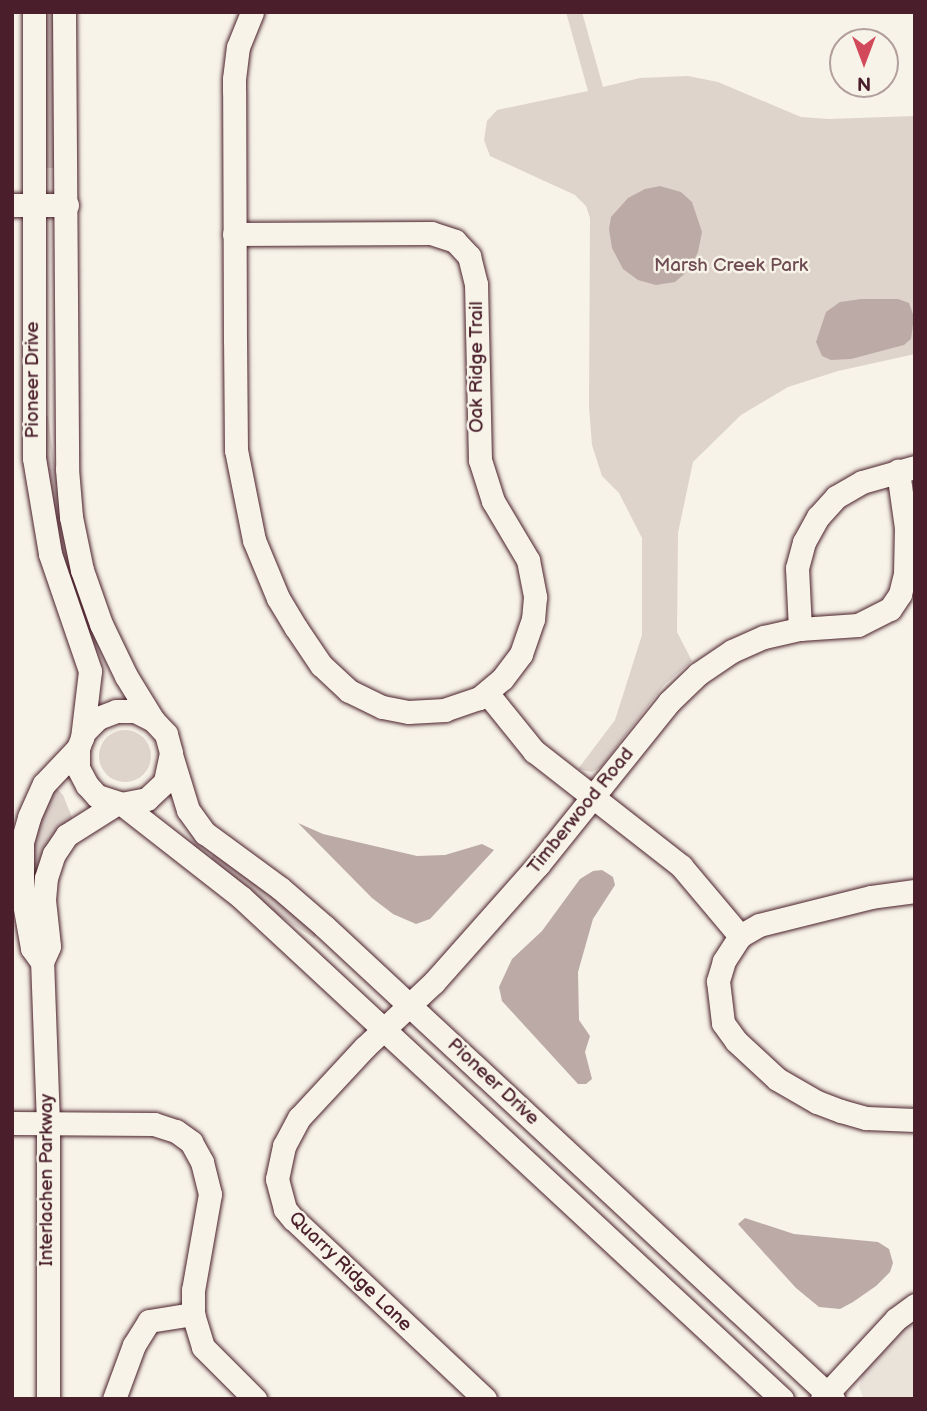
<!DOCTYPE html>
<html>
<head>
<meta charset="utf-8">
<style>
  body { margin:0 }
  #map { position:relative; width:927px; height:1411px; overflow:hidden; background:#f7f3e8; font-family:"Balsamiq Sans",sans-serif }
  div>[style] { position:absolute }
  .built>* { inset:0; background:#eae3da }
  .green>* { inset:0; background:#ded4cc }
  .round { border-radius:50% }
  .water>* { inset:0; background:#bcaaa7 }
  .roads { filter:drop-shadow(0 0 2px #4a1f2b) drop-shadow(0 0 2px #4a1f2b) }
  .minor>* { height:23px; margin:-11.5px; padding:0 11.5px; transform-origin:11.5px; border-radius:11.5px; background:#f7f3e8 }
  span { translate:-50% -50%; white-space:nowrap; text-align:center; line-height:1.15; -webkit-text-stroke:5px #f7f3e8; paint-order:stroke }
  .park-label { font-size:19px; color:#6f4c53 }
  .street-label { font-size:19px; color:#4a1f2b }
  .frame { position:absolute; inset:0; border:14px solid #4a1f2b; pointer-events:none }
  .north { position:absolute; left:829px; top:28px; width:70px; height:70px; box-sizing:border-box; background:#f7f3e8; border:2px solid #b29e9c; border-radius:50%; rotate:180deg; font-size:19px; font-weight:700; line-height:28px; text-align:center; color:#4a1f2b }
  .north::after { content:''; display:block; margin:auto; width:24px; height:32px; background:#d1495b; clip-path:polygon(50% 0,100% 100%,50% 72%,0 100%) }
</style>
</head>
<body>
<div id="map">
  <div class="built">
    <div style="clip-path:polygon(915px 1318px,915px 1399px,864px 1399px,859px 1387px,863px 1372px)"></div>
  </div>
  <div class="green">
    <div style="clip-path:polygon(43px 12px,54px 12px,54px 168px,43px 168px)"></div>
    <div style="clip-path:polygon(566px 12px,582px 12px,603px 87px,640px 78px,688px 76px,718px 82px,801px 117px,829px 119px,915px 116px,915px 354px,838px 371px,788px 387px,741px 415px,693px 462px,678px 533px,677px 632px,692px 661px,664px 685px,601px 767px,592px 772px,578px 769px,615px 720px,642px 635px,642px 538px,619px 493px,602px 476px,592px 445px,589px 407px,590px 218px,586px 206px,575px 195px,490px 156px,484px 140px,487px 121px,497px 110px,588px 91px)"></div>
    <div style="clip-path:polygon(43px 416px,48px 416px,60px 506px,78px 593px,73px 595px,48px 494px)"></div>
    <div class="round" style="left:99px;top:730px;width:52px;height:52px"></div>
    <div style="clip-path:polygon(52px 784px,63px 795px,73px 820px,38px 903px,28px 886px,28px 848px)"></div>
    <div style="clip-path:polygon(214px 853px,258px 884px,318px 934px,314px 938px,275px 913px,211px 858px)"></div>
  </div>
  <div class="water">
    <div style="clip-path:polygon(660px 186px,681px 192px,692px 202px,702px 232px,698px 252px,689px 270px,675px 282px,656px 285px,638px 280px,623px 269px,612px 248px,609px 229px,611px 217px,628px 198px,645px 189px)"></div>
    <div style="clip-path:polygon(861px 299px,898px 299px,909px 303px,914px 317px,911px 339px,904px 345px,851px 359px,831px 360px,822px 356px,816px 342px,826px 312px,840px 302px)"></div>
    <div style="clip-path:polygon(298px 823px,323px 834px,417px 856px,445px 855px,482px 844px,494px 850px,430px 919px,416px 924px,393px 914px,372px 898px)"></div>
    <div style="clip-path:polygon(602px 870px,613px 877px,615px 885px,593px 919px,578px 972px,579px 1020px,590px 1036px,585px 1052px,592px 1079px,586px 1084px,578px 1084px,502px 1001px,499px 987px,512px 959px,542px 931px,580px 879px,593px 871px)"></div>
    <div style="clip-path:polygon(745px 1218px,794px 1234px,878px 1242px,889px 1249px,893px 1263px,890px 1272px,876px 1286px,853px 1302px,840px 1309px,819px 1307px,796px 1288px,745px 1232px,738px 1224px)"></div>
  </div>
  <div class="roads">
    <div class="minor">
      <div style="left:34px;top:12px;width:446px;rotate:90deg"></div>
      <div style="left:34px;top:458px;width:97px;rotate:80.5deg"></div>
      <div style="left:50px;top:554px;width:124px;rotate:71.1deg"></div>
      <div style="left:90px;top:671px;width:67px;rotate:96.8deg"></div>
      <div style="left:64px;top:12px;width:457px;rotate:89.6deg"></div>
      <div style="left:67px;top:469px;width:48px;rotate:85.2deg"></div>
      <div style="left:71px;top:517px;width:54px;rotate:78.3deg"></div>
      <div style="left:82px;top:570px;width:57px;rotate:70.6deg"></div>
      <div style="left:101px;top:624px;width:58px;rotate:64.3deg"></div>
      <div style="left:126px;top:676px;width:52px;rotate:58.5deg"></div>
      <div style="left:153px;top:720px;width:19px;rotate:47deg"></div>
      <div style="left:166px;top:734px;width:20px;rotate:75deg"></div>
      <div style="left:171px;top:753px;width:30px;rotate:102deg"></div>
      <div style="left:165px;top:782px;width:25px;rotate:137deg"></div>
      <div style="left:147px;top:799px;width:25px;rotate:169deg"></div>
      <div style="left:122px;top:804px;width:26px;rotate:-162deg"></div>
      <div style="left:97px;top:796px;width:15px;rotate:-132deg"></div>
      <div style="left:87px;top:785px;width:19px;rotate:-118deg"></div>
      <div style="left:78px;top:768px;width:20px;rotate:-90deg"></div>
      <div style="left:78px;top:748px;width:17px;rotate:-69deg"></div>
      <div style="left:84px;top:732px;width:20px;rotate:-45deg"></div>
      <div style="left:98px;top:718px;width:19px;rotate:-21deg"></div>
      <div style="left:116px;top:711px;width:19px"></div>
      <div style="left:135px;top:711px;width:20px;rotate:27deg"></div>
      <div style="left:12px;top:205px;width:55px"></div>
      <div style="left:234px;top:234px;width:197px;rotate:-0.3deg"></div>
      <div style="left:431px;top:233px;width:25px;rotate:18deg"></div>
      <div style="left:455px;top:241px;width:21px;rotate:47deg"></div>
      <div style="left:469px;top:256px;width:29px;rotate:76deg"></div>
      <div style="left:476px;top:284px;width:176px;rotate:88.7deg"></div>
      <div style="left:480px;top:460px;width:43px;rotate:72.4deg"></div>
      <div style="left:493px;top:501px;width:69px;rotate:59.3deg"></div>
      <div style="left:528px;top:560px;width:38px;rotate:79deg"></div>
      <div style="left:535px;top:597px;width:22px;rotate:95deg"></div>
      <div style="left:533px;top:619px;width:37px;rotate:109deg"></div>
      <div style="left:521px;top:654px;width:31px;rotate:127deg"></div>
      <div style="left:502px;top:679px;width:30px;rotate:140deg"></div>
      <div style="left:479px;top:698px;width:36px;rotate:161deg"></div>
      <div style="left:445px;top:710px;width:37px;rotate:177deg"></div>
      <div style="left:408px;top:712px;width:26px;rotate:-169deg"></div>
      <div style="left:382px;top:707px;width:37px;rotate:-154deg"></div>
      <div style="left:349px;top:691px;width:38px;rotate:-137deg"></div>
      <div style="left:321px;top:665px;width:45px;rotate:-124deg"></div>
      <div style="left:296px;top:628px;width:35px;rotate:-121deg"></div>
      <div style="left:278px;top:598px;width:63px;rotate:-112.5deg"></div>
      <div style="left:254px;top:540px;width:92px;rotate:-101.3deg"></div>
      <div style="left:236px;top:450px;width:110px;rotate:-90.5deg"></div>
      <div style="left:235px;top:340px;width:249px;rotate:-90.2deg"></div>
      <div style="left:234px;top:91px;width:12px;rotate:-90deg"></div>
      <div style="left:234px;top:79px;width:32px;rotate:-83deg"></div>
      <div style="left:238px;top:47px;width:38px;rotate:-68deg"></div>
      <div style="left:800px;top:629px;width:61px;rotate:-92.8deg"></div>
      <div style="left:797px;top:568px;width:27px;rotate:-75deg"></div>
      <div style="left:804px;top:542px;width:29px;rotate:-61deg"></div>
      <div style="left:818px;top:517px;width:27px;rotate:-48deg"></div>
      <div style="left:836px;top:497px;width:30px;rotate:-30deg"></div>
      <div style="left:862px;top:482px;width:55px;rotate:-15.8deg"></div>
      <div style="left:487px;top:693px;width:75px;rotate:51deg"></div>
      <div style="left:534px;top:751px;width:187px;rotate:38deg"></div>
      <div style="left:681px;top:866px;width:92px;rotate:49.9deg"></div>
      <div style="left:172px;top:758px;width:54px;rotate:72.9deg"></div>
      <div style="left:188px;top:810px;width:29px;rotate:54deg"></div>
      <div style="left:205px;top:833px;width:93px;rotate:36.3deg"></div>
      <div style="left:280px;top:888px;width:58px;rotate:40.8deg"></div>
      <div style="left:324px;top:926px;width:695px;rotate:42.9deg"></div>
      <div style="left:122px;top:804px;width:151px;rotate:38deg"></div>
      <div style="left:241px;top:897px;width:738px;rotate:42.86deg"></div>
      <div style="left:915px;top:891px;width:44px;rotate:172.2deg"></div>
      <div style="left:871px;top:897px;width:115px;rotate:166deg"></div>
      <div style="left:759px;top:925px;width:22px;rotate:150deg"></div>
      <div style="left:740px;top:936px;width:30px;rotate:123deg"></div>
      <div style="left:724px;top:961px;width:21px;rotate:107deg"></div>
      <div style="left:718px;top:981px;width:42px;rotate:83.2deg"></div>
      <div style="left:723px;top:1023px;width:22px;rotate:54deg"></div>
      <div style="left:736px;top:1041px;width:56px;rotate:42.8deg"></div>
      <div style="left:777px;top:1079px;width:46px;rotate:29.9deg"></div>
      <div style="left:817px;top:1102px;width:26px;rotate:21deg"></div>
      <div style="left:841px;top:1111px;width:26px;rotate:16deg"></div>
      <div style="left:866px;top:1118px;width:49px;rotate:2.3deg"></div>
      <div style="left:42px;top:962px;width:17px;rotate:-126deg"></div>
      <div style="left:32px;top:948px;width:57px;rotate:-100.1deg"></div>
      <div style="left:22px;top:892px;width:50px;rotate:-90deg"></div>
      <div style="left:22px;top:842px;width:26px;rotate:-74deg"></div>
      <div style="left:29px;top:817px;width:36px;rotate:-66deg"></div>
      <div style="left:44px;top:784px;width:50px;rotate:-46.6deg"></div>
      <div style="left:12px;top:1123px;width:142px;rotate:0.4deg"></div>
      <div style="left:154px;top:1124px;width:23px;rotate:18deg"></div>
      <div style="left:176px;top:1131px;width:19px;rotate:36deg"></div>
      <div style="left:191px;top:1142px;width:23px;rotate:61deg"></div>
      <div style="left:202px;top:1162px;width:33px;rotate:76deg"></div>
      <div style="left:210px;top:1194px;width:97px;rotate:100deg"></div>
      <div style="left:193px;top:1290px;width:24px;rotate:90deg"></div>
      <div style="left:193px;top:1314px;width:34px;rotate:73deg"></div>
      <div style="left:203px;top:1347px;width:74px;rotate:45deg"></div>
      <div style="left:48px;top:1399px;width:276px;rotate:-90deg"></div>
      <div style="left:48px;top:1123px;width:161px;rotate:-92.1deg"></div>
      <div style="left:42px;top:962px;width:17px;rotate:-66deg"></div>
      <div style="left:49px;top:946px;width:46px;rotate:-96.2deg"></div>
      <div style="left:44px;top:900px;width:22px;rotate:-85deg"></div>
      <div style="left:46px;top:878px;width:25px;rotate:-72deg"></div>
      <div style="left:54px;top:854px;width:23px;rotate:-56deg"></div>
      <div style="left:67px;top:835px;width:58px;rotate:-32.3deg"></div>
      <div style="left:114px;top:1399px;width:58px;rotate:-69.7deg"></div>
      <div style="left:134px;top:1345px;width:28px;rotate:-58deg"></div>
      <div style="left:149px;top:1321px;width:45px;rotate:-9deg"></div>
      <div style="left:485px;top:1399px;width:263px;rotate:-136.8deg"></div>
      <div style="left:293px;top:1219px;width:13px;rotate:-129deg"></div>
      <div style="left:285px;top:1209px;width:31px;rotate:-105deg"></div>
      <div style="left:277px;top:1179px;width:34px;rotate:-78deg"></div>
      <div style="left:284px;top:1146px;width:32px;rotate:-62deg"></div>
      <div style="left:299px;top:1118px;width:97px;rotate:-47.1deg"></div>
      <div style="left:365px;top:1047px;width:95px;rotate:-43.3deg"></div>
      <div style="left:434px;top:982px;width:157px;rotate:-48.4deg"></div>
      <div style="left:538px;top:865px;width:209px;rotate:-51.2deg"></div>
      <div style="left:669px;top:702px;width:40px;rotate:-44deg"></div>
      <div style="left:698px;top:674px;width:41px;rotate:-34.1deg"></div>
      <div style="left:732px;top:651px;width:35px;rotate:-24deg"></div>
      <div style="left:764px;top:637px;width:37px;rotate:-13deg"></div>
      <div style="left:800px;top:629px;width:58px;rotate:-3.9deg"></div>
      <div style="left:858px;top:625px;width:36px;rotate:-27deg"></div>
      <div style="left:890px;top:609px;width:18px;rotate:-56deg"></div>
      <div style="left:900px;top:594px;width:21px;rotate:-76deg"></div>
      <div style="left:905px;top:574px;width:46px;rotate:-88.8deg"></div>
      <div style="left:906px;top:528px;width:58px;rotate:-98deg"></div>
      <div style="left:822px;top:1399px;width:109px;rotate:-47.2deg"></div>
      <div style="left:896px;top:1319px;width:24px;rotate:-36deg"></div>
    </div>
  </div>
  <div class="park-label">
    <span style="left:731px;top:266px">Marsh Creek Park</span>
  </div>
  <div class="street-label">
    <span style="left:477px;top:367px;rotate:-90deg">Oak Ridge Trail</span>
    <span style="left:33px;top:380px;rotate:-90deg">Pioneer Drive</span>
    <span style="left:581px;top:811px;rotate:-51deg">Timberwood Road</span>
    <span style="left:493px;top:1082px;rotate:43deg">Pioneer Drive</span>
    <span style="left:47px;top:1180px;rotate:-90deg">Interlachen Parkway</span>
    <span style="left:350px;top:1272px;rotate:44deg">Quarry Ridge Lane</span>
  </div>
  <div class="frame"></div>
  <div class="north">N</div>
</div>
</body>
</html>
